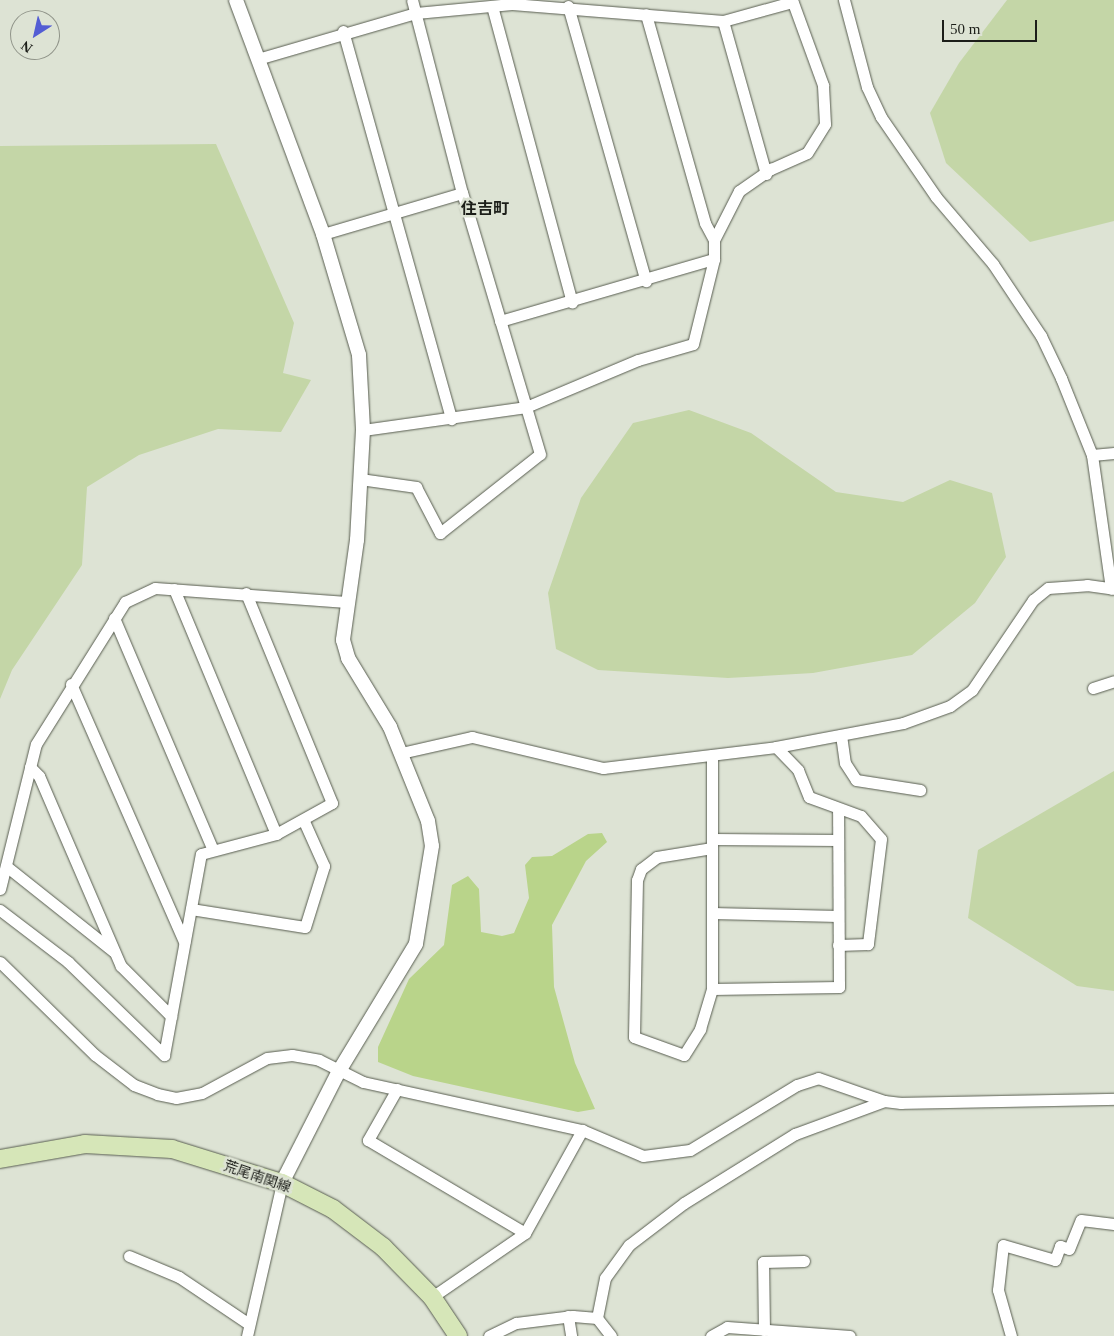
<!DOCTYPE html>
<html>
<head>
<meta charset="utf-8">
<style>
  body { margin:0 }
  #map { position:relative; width:1114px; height:1336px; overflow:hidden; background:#dde3d4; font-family:"Times New Roman","Noto Sans JP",serif }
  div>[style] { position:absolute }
  .green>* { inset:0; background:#c4d6a7 }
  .water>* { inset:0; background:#b9d48a }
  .roads { filter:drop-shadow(0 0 1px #585d50) drop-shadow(0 0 1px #585d50) }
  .minor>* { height:11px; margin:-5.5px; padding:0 5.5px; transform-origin:5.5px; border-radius:5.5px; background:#fff }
  .tertiary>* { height:14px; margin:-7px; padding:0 7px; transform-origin:7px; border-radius:7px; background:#fff }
  .primary>* { height:18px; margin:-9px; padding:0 9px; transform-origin:9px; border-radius:9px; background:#d6e6b8 }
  span { translate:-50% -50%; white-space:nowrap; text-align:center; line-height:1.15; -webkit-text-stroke:5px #dde3d4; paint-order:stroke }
  .street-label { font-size:14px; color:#1c1e19 }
  .quarter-label { font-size:16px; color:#1c1e19; font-weight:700 }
  .north { position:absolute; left:10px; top:10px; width:50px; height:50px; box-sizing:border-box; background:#dde3d4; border:1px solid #909489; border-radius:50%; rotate:215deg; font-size:14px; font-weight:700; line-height:20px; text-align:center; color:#1c1e19 }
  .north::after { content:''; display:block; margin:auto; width:18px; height:22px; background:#535dd4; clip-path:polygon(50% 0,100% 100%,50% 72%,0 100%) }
  .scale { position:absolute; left:942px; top:20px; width:95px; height:22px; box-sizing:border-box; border:2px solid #1c1e19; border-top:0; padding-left:6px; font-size:15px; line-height:18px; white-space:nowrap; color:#1c1e19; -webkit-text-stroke:4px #dde3d4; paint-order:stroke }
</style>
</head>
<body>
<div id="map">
  <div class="green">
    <div style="clip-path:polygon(1007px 0,1114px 0,1114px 221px,1030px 242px,946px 163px,930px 113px,959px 63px)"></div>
    <div style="clip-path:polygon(216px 144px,294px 323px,283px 373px,311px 380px,281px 432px,218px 429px,139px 455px,87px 487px,82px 565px,12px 670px,0 699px,0 146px)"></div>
    <div style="clip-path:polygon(689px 410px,751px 433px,836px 492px,903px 502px,950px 480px,992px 493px,1006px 557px,975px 603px,912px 655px,813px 673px,728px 678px,598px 670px,556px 649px,548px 593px,581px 498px,633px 423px)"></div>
    <div style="clip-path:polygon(1114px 771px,1114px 991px,1077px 986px,968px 918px,978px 850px)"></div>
  </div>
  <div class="water">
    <div style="clip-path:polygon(602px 833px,607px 842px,586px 861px,552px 925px,554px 987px,575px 1063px,595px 1109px,578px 1112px,413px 1076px,378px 1062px,378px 1047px,409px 979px,444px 945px,452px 885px,468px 876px,479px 889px,481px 932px,502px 936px,514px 933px,529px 898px,525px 865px,532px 857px,552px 856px,588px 834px)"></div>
  </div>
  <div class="roads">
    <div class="minor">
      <div style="left:844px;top:0;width:90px;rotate:75.2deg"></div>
      <div style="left:867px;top:87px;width:33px;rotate:65deg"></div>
      <div style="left:881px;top:117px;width:97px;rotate:55.5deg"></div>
      <div style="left:936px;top:197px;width:88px;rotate:49.6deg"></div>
      <div style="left:993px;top:264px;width:87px;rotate:56.3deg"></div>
      <div style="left:1041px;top:336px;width:47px;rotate:64.5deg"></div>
      <div style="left:1061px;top:378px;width:83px;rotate:68.1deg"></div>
      <div style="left:1092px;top:455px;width:135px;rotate:81.9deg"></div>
      <div style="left:492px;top:6px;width:307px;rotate:74.9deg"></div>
      <div style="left:568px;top:6px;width:286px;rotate:74.2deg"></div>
      <div style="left:723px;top:21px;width:159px;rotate:74.3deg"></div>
      <div style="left:343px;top:31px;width:403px;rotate:74.4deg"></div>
      <div style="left:261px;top:58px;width:161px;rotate:-16.2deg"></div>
      <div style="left:416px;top:13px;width:96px;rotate:-5.4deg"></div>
      <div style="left:512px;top:4px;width:212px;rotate:4.6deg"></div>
      <div style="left:723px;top:21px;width:72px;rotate:-15.4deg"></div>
      <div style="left:323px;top:234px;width:145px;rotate:-16.4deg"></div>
      <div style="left:714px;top:240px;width:55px;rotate:-63deg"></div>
      <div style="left:739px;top:191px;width:39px;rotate:-35deg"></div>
      <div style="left:771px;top:169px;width:39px;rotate:-24deg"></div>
      <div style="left:807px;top:153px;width:34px;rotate:-58deg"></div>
      <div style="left:825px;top:124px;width:39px;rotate:-93deg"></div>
      <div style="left:823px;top:85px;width:90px;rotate:-110deg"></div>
      <div style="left:500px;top:321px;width:223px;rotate:-16.2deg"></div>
      <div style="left:363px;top:430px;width:165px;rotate:-8deg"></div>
      <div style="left:526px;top:407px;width:121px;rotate:-22.8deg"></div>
      <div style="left:638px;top:360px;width:57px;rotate:-16.2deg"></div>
      <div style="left:693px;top:344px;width:88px;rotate:-76.1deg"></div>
      <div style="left:714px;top:259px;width:19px;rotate:-90deg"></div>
      <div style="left:714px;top:240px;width:19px;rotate:-118deg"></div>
      <div style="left:705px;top:223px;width:217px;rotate:-105.8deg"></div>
      <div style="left:1092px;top:455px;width:22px;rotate:-5deg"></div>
      <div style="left:360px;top:479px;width:57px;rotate:8.1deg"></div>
      <div style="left:416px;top:487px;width:52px;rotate:62.4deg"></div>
      <div style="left:440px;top:533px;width:127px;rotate:-38.3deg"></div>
      <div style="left:540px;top:454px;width:272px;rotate:-106.6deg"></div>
      <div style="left:462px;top:193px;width:199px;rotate:-104.5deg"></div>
      <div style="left:174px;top:589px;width:265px;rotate:67.4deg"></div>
      <div style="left:114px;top:618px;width:252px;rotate:66.9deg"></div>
      <div style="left:71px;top:684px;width:282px;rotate:66.3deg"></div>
      <div style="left:1093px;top:688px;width:22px;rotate:-18deg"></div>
      <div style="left:841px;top:735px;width:28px;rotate:82deg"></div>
      <div style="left:845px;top:763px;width:20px;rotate:57deg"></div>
      <div style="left:856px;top:780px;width:65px;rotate:8.9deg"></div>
      <div style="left:776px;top:747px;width:32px;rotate:46deg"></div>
      <div style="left:798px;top:770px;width:29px;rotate:68deg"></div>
      <div style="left:809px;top:797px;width:55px;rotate:20.1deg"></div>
      <div style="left:861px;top:816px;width:30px;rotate:49deg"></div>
      <div style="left:881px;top:839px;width:106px;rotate:97.1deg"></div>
      <div style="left:868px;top:944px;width:30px;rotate:178deg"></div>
      <div style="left:401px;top:753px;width:73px;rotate:-12.7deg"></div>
      <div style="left:472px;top:737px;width:135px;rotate:13.3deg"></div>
      <div style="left:603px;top:768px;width:174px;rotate:-6.9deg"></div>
      <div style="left:776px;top:747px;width:129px;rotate:-10.7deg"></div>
      <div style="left:903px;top:723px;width:50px;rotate:-19.9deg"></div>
      <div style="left:950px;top:706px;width:27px;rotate:-36deg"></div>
      <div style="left:972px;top:690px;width:109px;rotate:-55.9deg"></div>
      <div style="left:1033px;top:600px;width:19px;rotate:-39deg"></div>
      <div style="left:1048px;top:588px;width:39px;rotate:-4deg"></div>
      <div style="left:1087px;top:585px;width:27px;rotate:8deg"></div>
      <div style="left:30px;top:767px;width:13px;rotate:45deg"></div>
      <div style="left:39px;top:776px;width:207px;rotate:66.7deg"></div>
      <div style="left:121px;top:966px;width:71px;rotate:45deg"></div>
      <div style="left:712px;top:839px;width:126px;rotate:0.5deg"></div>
      <div style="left:712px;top:848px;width:56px;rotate:170.7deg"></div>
      <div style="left:657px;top:857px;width:20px;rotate:143deg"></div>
      <div style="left:641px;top:869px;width:12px;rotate:110deg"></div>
      <div style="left:637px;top:880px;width:157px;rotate:91.1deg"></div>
      <div style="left:634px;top:1037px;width:53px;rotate:19.8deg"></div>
      <div style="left:684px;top:1055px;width:31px;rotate:-58deg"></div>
      <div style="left:700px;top:1029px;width:42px;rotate:-73.3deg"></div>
      <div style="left:712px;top:989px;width:234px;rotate:-90deg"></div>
      <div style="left:6px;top:866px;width:137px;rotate:38.5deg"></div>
      <div style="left:0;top:889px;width:149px;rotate:-76.1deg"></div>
      <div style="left:36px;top:744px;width:168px;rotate:-57.9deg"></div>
      <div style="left:125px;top:602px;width:33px;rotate:-25deg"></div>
      <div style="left:155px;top:588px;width:192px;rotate:4.2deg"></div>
      <div style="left:191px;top:909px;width:115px;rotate:9deg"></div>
      <div style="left:305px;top:927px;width:64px;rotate:-72.7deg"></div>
      <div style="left:324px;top:866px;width:51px;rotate:-114.1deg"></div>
      <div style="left:0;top:910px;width:86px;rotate:37.4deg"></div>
      <div style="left:68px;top:962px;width:134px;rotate:44.1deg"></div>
      <div style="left:164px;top:1055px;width:204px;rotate:-79.6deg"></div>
      <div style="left:201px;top:854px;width:78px;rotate:-14.9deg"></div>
      <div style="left:276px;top:834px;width:64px;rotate:-29deg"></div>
      <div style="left:332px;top:803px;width:227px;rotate:-112.3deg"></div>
      <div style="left:712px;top:913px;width:126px;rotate:1.4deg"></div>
      <div style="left:0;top:962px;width:133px;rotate:44.4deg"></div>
      <div style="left:95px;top:1055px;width:49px;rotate:37.6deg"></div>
      <div style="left:134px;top:1085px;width:25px;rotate:21deg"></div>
      <div style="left:157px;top:1094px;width:19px;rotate:12deg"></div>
      <div style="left:176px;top:1098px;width:26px;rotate:-11deg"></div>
      <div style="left:202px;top:1093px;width:74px;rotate:-28.3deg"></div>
      <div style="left:267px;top:1058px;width:25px;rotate:-7deg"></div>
      <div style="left:292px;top:1055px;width:27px;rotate:10deg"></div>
      <div style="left:319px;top:1060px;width:49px;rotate:26.6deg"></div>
      <div style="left:363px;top:1082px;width:224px;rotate:12.4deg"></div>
      <div style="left:582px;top:1130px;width:66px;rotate:23.1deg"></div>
      <div style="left:643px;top:1156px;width:47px;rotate:-7.3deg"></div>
      <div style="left:690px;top:1150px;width:125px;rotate:-31.3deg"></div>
      <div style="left:797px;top:1085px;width:22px;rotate:-18deg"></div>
      <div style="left:818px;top:1078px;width:70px;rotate:19.2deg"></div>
      <div style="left:884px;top:1101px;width:17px;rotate:7deg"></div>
      <div style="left:901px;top:1103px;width:213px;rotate:-1.1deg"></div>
      <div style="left:712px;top:989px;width:127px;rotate:-0.9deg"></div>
      <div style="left:839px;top:987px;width:177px;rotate:-90.3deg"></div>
      <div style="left:397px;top:1089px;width:59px;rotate:119.6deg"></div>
      <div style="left:368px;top:1140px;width:182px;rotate:30.6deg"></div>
      <div style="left:129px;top:1256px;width:54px;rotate:22.8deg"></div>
      <div style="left:179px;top:1277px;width:84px;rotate:33.9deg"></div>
      <div style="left:432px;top:1297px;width:113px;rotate:-34.5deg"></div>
      <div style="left:525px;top:1233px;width:118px;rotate:-61deg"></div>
      <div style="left:568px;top:1316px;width:20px;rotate:81deg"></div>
      <div style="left:764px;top:1330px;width:68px;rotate:-90.8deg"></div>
      <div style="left:763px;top:1262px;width:41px;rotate:-1.4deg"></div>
      <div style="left:247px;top:1336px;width:157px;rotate:-77.1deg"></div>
      <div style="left:489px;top:1336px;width:30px;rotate:-26deg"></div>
      <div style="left:516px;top:1323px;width:57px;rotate:-7deg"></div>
      <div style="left:573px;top:1316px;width:24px;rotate:5deg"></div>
      <div style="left:611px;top:1336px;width:23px;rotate:-128deg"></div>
      <div style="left:597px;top:1318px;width:41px;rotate:-78.7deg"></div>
      <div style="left:605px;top:1278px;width:41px;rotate:-54deg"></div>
      <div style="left:629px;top:1245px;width:69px;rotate:-37.4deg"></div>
      <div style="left:684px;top:1203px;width:131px;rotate:-31.9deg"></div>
      <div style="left:795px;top:1134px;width:95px;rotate:-20.3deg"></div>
      <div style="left:711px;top:1336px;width:18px;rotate:-29deg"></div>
      <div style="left:727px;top:1327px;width:123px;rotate:4.2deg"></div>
      <div style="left:1011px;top:1336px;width:48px;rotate:-105.8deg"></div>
      <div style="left:998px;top:1290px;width:45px;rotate:-83.7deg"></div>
      <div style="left:1003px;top:1245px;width:54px;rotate:16.1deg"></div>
      <div style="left:1055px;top:1260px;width:15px;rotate:-70deg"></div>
      <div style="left:1060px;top:1246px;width:9px;rotate:18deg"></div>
      <div style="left:1069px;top:1249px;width:31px;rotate:-68deg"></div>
      <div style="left:1081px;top:1220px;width:33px;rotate:7deg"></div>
    </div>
    <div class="tertiary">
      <div style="left:236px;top:0;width:250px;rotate:69.6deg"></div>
      <div style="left:323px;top:234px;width:126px;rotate:73.4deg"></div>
      <div style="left:359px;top:355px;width:75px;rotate:86.9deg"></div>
      <div style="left:363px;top:430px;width:110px;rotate:93.1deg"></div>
      <div style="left:357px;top:540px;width:101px;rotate:98deg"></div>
      <div style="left:343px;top:640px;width:19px;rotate:74deg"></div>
      <div style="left:348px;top:658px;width:81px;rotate:58.7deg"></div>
      <div style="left:390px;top:727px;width:101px;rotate:68deg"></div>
      <div style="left:428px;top:821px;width:25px;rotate:81deg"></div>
      <div style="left:432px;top:846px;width:99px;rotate:99.3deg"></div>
      <div style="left:416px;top:944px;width:149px;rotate:121.2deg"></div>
      <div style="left:339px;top:1071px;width:126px;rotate:117deg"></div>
    </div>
    <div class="primary">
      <div style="left:0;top:1159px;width:86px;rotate:-10deg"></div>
      <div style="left:85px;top:1144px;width:87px;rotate:3.3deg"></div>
      <div style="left:172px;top:1149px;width:115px;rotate:17.2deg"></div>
      <div style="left:282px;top:1183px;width:57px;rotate:27deg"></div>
      <div style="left:333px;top:1209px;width:63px;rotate:37.2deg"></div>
      <div style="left:383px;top:1247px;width:70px;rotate:45.6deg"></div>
      <div style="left:432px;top:1297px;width:47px;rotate:56.3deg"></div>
    </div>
  </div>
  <div class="street-label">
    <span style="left:257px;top:1177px;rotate:19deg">荒尾南関線</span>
  </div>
  <div class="quarter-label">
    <span style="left:485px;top:209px">住吉町</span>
  </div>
  <div class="north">N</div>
  <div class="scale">50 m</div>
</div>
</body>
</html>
